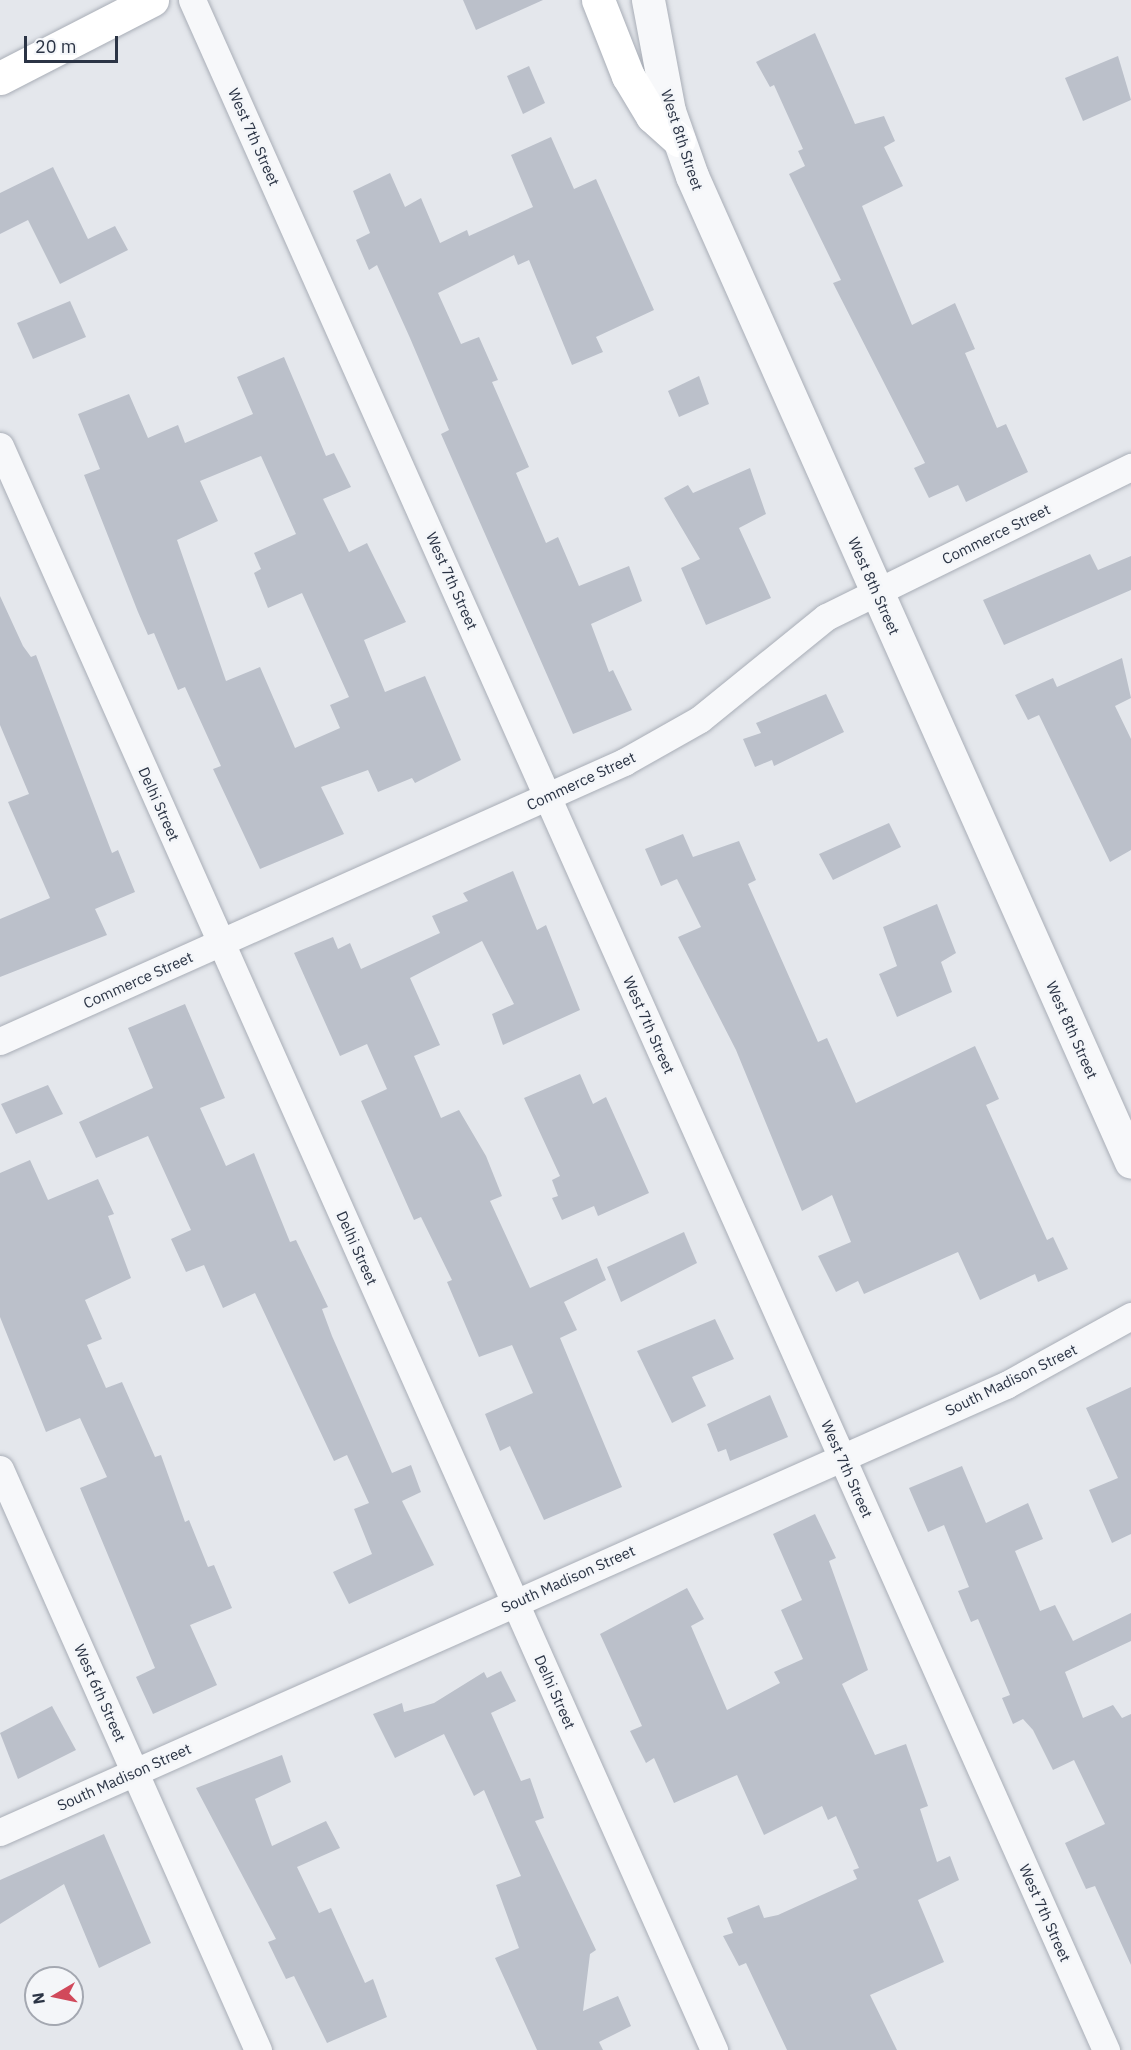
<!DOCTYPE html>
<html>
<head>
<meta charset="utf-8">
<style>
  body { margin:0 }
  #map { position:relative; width:1131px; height:2050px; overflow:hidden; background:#e4e7ec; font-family:"IBM Plex Sans",sans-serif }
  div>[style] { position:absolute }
  .building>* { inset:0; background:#bbc0ca }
  .roads { filter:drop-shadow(0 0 2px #a9aeb7) drop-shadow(0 0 2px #a9aeb7) }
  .minor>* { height:27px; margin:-13.5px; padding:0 13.5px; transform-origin:13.5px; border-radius:13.5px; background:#f7f8fa }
  .tertiary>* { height:33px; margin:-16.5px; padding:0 16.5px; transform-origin:16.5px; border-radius:16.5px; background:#f7f8fa }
  .secondary>* { height:33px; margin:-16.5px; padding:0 16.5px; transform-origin:16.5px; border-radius:16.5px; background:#fff }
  span { translate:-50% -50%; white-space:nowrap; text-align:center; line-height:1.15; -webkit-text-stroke:5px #f4f6f9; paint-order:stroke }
  .street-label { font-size:15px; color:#2b3445 }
  .north { position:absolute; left:24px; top:1966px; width:60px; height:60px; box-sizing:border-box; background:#f4f6f9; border:2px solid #a4a8b1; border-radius:50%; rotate:261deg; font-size:16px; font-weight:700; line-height:24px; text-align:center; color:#2b3445 }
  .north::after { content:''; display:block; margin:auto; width:21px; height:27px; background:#d1495b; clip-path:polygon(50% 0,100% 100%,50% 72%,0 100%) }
  .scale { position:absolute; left:24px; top:36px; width:94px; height:27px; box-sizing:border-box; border:3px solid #2b3445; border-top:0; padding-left:8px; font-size:18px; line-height:21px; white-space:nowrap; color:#2b3445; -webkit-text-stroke:4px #f4f6f9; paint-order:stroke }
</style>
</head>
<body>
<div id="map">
  <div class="building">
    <div style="clip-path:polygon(463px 0,543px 0,476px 30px)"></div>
    <div style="clip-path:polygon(815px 33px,855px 124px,884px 116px,895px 141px,884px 147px,903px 186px,862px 206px,912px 325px,955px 303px,975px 349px,965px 353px,997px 428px,1006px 424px,1028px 472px,966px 502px,958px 485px,929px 498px,914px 468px,925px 463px,833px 283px,841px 280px,789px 174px,805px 166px,798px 151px,803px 149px,774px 85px,770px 87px,756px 62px)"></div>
    <div style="clip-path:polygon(1118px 56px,1131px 100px,1083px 121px,1065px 78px)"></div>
    <div style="clip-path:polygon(529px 66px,545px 103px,523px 114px,507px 76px)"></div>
    <div style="clip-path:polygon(551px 137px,574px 189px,596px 179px,654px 310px,596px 337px,603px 352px,572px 365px,529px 260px,518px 265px,514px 255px,438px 293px,461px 344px,479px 337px,498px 380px,492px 382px,529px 467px,516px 473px,546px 543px,558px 537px,579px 586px,629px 566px,642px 601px,591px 624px,609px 672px,613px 670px,632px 710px,573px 734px,441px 434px,449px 430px,410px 338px,377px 265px,369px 270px,356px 240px,370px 233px,353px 191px,390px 173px,405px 207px,421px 198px,440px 243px,467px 230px,469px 236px,533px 207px,511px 155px)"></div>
    <div style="clip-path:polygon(53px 167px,88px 239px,115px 226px,128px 250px,60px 284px,28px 220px,0 234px,0 193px)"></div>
    <div style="clip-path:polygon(70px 301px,86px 337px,33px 359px,17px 323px)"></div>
    <div style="clip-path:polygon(evenodd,284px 357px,326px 456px,334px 453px,351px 487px,323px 499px,349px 552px,367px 543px,406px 622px,364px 640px,385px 692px,425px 676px,461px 760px,415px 783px,412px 778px,378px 792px,368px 770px,321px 787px,344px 834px,260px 869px,213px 769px,221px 766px,185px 687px,178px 690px,154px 633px,148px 635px,138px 612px,84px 475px,100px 469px,78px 414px,129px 394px,148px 438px,178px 425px,185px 443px,253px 414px,237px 377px,284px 357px,261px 456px,296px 534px,254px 553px,261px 569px,254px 573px,268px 608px,302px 593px,349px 697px,330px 705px,340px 728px,295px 748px,260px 667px,226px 681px,177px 540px,218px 521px,200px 481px,261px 456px)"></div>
    <div style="clip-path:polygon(699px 376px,709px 404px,679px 417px,668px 391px)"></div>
    <div style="clip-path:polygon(750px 468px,766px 514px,739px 528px,771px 598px,706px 625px,681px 568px,700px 559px,664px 498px,688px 485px,693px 493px)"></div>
    <div style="clip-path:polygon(1090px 554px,1098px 570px,1131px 556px,1131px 590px,1004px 645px,983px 600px)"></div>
    <div style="clip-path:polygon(0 596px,23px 646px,31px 657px,36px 655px,112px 853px,118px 850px,135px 892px,95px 909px,107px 935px,0 977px,0 919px,50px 898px,8px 802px,29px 794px,0 725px)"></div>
    <div style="clip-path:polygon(1122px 658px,1131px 698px,1115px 706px,1131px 739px,1131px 850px,1110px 862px,1039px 715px,1028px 720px,1015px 695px,1053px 678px,1057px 687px)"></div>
    <div style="clip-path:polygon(826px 694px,844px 732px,774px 766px,772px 760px,755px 767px,743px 739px,761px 733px,756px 723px)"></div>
    <div style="clip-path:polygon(889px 823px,901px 847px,833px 880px,819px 854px)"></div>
    <div style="clip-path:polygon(683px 834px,693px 857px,739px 841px,756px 880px,748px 884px,818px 1042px,827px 1038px,856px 1103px,975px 1046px,999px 1099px,986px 1105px,1047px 1240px,1053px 1237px,1068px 1269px,1038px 1282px,1035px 1274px,980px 1300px,958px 1252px,864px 1294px,858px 1281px,836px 1292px,818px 1256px,851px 1242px,832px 1195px,802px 1211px,736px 1050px,678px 937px,701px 927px,677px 879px,661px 886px,645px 849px)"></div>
    <div style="clip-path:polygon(513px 871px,537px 930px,546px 925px,580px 1010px,503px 1045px,492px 1014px,514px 1004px,482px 941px,410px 978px,440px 1045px,414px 1056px,441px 1118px,459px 1110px,486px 1156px,502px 1196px,490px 1201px,530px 1288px,597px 1258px,606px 1280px,564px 1302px,577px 1330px,560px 1338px,622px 1487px,544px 1520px,510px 1446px,500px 1451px,485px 1414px,533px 1393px,512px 1345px,479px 1357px,447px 1282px,452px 1280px,421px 1217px,414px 1220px,361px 1101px,387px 1089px,367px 1044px,340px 1056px,294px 953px,333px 937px,338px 949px,350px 943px,361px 969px,440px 933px,432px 916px,468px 901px,463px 893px)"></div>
    <div style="clip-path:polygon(937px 904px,956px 953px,941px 962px,952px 992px,897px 1017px,879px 974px,897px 966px,883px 927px)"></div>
    <div style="clip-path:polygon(185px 1004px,225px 1098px,200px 1108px,226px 1166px,254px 1153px,290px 1242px,296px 1240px,328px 1307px,322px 1309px,332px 1336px,392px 1473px,411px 1465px,421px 1492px,402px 1501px,434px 1565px,349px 1604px,333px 1572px,372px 1554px,354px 1509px,369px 1503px,347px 1455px,334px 1461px,255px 1293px,223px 1308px,204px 1265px,186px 1272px,171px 1239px,191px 1230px,148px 1136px,96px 1158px,79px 1122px,153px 1088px,128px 1028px)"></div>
    <div style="clip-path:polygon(580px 1074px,593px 1104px,606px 1097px,649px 1193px,598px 1216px,594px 1206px,562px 1220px,552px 1198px,558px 1196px,552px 1180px,560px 1176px,524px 1098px)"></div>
    <div style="clip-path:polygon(48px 1085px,63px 1114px,16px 1134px,1px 1104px)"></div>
    <div style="clip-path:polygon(30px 1160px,48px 1200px,98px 1179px,114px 1214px,108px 1216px,131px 1278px,85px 1300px,102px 1339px,87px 1345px,106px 1388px,122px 1382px,155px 1457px,161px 1455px,185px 1522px,189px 1520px,208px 1567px,214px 1565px,232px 1608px,190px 1625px,217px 1685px,153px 1714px,136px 1677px,155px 1668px,80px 1488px,107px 1477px,80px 1418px,46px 1432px,0 1317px,0 1173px)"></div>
    <div style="clip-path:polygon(684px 1232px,697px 1263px,621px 1302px,607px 1267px)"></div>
    <div style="clip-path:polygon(715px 1319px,734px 1359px,692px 1377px,706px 1406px,672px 1423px,637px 1351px)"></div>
    <div style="clip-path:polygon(1131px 1387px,1131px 1534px,1112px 1543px,1089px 1490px,1118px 1478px,1086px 1408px)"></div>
    <div style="clip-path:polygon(770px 1395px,788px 1437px,730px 1461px,726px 1449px,718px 1452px,707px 1424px)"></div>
    <div style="clip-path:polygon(962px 1466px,986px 1523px,1028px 1503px,1043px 1539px,1015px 1551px,1040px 1611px,1055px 1605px,1073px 1641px,1131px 1613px,1131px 1641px,1065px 1672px,1083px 1718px,1113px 1705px,1122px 1718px,1131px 1714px,1131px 1965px,1095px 1886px,1086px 1889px,1065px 1843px,1105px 1824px,1074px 1760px,1053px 1770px,1033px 1730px,1023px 1719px,1013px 1724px,1002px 1698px,1010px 1695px,978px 1619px,971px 1622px,958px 1591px,969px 1587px,944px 1525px,928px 1532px,909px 1488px)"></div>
    <div style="clip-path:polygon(815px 1514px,836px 1558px,829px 1561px,868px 1670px,842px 1684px,875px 1755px,906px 1744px,928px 1806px,920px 1809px,937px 1862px,950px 1856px,959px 1880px,918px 1900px,944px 1962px,870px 1995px,897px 2050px,787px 2050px,746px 1963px,739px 1966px,723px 1936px,733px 1933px,727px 1918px,759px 1905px,764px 1918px,778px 1915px,857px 1879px,853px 1870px,859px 1868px,836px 1816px,828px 1820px,822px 1806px,764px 1835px,737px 1775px,674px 1803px,654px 1758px,646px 1763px,630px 1731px,642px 1726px,600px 1634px,687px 1588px,704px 1619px,691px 1626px,727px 1710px,780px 1683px,774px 1672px,803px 1659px,781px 1610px,802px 1600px,773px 1534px)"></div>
    <div style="clip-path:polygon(501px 1671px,516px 1701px,491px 1713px,521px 1781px,530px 1778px,544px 1818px,535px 1821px,596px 1950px,590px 1954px,583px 2011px,618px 1996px,631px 2026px,599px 2042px,603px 2050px,537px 2050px,495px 1958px,519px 1948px,496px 1885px,521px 1876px,484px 1790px,474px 1796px,444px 1734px,395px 1758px,373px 1714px,402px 1703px,404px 1712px,434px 1703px,484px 1672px,487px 1678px)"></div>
    <div style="clip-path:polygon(52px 1706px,76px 1750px,18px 1779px,0 1733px)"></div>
    <div style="clip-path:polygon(282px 1755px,291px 1782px,255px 1799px,272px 1846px,326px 1821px,340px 1848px,297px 1867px,319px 1913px,331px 1908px,365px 1983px,373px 1979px,387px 2017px,327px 2043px,294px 1976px,286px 1979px,268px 1942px,276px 1939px,196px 1788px)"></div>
    <div style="clip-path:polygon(104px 1834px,151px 1943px,99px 1968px,64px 1884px,0 1924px,0 1880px)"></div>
  </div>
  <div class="roads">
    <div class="minor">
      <div style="left:192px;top:0;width:2245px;rotate:65.97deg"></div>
      <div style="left:0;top:446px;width:1756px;rotate:66deg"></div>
      <div style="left:0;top:1041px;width:684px;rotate:-24.09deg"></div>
      <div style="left:624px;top:762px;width:87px;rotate:-29.5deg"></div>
      <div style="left:700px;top:719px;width:162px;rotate:-39deg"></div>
      <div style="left:826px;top:617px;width:340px;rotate:-26.2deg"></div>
      <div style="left:0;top:1469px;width:636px;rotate:66.06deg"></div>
      <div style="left:0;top:1832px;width:1101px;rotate:-23.96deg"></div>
      <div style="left:1006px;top:1385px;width:143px;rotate:-28.9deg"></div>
    </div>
    <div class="tertiary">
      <div style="left:648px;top:0;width:113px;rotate:79.3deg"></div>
      <div style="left:669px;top:111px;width:69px;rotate:70.5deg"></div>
      <div style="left:692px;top:176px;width:1079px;rotate:66deg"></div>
    </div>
    <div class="secondary">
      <div style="left:598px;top:0;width:82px;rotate:68.5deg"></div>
      <div style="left:628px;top:76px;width:47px;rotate:59deg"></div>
      <div style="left:652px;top:116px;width:36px;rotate:42deg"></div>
      <div style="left:0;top:78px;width:171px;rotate:-27.2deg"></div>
    </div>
  </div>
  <div class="street-label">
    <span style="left:254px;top:137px;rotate:66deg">West 7th Street</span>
    <span style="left:682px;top:140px;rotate:72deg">West 8th Street</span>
    <span style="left:996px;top:534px;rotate:-26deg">Commerce Street</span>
    <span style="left:452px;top:581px;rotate:66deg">West 7th Street</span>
    <span style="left:874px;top:586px;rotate:66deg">West 8th Street</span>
    <span style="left:581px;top:781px;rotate:-25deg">Commerce Street</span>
    <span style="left:159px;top:804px;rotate:66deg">Delhi Street</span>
    <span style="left:138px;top:980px;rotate:-24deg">Commerce Street</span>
    <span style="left:649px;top:1025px;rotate:66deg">West 7th Street</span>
    <span style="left:1072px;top:1030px;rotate:66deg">West 8th Street</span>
    <span style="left:357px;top:1248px;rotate:66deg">Delhi Street</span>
    <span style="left:1011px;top:1380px;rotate:-26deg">South Madison Street</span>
    <span style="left:847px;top:1469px;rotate:66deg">West 7th Street</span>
    <span style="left:568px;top:1579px;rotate:-24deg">South Madison Street</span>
    <span style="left:555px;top:1692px;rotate:66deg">Delhi Street</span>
    <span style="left:100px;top:1693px;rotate:66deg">West 6th Street</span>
    <span style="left:124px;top:1777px;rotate:-24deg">South Madison Street</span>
    <span style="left:1045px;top:1913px;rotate:66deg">West 7th Street</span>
  </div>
  <div class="north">N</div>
  <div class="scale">20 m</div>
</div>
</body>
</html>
